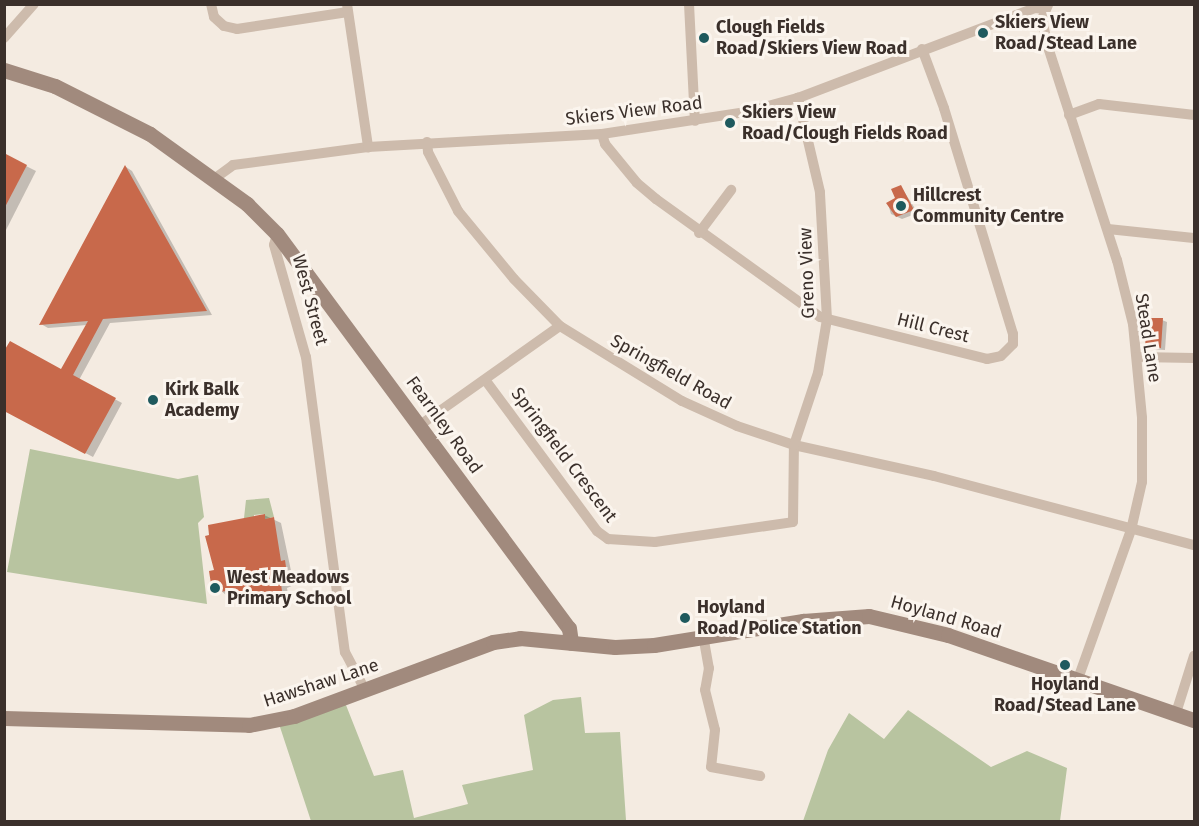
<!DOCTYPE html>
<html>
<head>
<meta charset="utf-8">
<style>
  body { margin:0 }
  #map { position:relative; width:1199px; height:826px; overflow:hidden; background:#f4ebe1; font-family:"Fira Sans",sans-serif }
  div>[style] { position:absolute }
  .green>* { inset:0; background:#b8c4a0 }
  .shadow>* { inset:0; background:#0003 }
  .building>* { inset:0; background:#c8694b }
  .street>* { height:10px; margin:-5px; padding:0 5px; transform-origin:5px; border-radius:5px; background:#cdbbac }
  .secondary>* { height:15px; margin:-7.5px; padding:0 7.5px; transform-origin:7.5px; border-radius:7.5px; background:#a18a7d }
  .dots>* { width:16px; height:16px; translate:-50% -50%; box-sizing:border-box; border:3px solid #fbf5ee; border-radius:50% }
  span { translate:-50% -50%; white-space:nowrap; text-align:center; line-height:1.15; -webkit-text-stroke:6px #fbf5ee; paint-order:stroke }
  .poi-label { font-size:18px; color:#3b302b; font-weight:700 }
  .left { translate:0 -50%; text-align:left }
  .street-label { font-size:18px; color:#3b302b }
  .frame { position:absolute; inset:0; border:6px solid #3b302b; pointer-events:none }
</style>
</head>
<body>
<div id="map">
  <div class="green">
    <div style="clip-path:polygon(30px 449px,178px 479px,198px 475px,204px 517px,198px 523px,207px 604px,7px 572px)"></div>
    <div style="clip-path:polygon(269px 498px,274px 517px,265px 519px,264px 514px,254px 515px,254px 519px,244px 518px,246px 500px)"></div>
    <div style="clip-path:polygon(581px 697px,585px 733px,620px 732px,626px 820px,650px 821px,311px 821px,279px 724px,344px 700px,374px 776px,403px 770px,414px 818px,468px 804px,462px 785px,533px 770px,524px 715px,553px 700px)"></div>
    <div style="clip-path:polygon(908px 710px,991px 767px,1027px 751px,1067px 768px,1060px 821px,803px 821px,828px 750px,849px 713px,884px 739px)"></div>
  </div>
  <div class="shadow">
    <div style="clip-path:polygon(4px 155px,36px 171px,6px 230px,4px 229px)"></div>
    <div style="clip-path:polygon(126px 167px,132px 171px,212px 315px,110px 323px,79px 380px,122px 403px,93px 457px,4px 410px,62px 371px,87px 325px,48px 328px,41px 324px)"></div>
    <div style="clip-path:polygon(901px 187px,918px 213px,902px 219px,891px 214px,888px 204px,897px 199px)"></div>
    <div style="clip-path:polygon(1162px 320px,1167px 322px,1165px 350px,1151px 349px,1147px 346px)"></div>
    <div style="clip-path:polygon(264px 515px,281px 523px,294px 585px,287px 588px,288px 595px,237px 599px,226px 595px,212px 583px,216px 572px,206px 537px)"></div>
  </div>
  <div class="building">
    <div style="clip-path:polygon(4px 153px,27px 165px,4px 209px)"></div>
    <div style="clip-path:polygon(125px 165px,207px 311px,103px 319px,73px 375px,116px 398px,85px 454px,4px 411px,4px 351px,10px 341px,61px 369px,88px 321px,39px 325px)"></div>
    <div style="clip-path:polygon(901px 185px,914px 210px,896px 217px,886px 203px,895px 198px,891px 189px)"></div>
    <div style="clip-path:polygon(1147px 318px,1163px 318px,1161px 348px,1145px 347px)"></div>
    <div style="clip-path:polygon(265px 514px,265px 519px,274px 517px,281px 561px,285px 560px,288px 581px,281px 584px,282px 591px,228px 596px,227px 591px,217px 592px,216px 583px,211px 584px,209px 571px,214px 570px,205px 536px,209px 535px,208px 525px)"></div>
  </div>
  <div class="street">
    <div style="left:211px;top:4px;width:13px;rotate:77deg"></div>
    <div style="left:214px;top:17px;width:13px;rotate:42deg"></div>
    <div style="left:224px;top:26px;width:13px;rotate:13deg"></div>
    <div style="left:237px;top:29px;width:112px;rotate:-8.7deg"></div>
    <div style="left:347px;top:4px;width:145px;rotate:81.6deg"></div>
    <div style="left:689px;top:4px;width:117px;rotate:87.1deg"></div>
    <div style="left:1048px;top:5px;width:15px;rotate:113deg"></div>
    <div style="left:1042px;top:19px;width:29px;rotate:78deg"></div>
    <div style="left:1048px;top:47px;width:224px;rotate:72.1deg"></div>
    <div style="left:1117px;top:260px;width:66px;rotate:76deg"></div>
    <div style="left:1133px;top:324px;width:94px;rotate:84.5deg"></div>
    <div style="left:1142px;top:418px;width:64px;rotate:90deg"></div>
    <div style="left:1142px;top:482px;width:49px;rotate:102.9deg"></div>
    <div style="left:1131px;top:530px;width:158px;rotate:109.6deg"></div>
    <div style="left:4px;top:38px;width:45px;rotate:-48.6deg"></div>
    <div style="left:1069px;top:115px;width:32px;rotate:-20deg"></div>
    <div style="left:1099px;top:104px;width:96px;rotate:6.6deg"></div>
    <div style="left:602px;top:134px;width:10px;rotate:73deg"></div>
    <div style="left:605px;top:144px;width:50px;rotate:50.6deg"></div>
    <div style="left:637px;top:183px;width:25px;rotate:40deg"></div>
    <div style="left:656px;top:199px;width:202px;rotate:35.7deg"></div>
    <div style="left:820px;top:317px;width:172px;rotate:14.1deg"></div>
    <div style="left:987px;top:359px;width:14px;rotate:-12deg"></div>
    <div style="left:1001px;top:356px;width:17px;rotate:-45deg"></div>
    <div style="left:1013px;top:344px;width:10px;rotate:-90deg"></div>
    <div style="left:1013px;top:334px;width:236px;rotate:-107deg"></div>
    <div style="left:944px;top:108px;width:63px;rotate:-110.4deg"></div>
    <div style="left:427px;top:142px;width:10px;rotate:84deg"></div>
    <div style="left:428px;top:152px;width:66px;rotate:63deg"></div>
    <div style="left:458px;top:211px;width:88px;rotate:50.5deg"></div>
    <div style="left:514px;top:279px;width:66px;rotate:45.6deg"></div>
    <div style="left:560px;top:326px;width:143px;rotate:31.6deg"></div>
    <div style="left:682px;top:401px;width:60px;rotate:24.4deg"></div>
    <div style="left:737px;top:426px;width:60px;rotate:18.4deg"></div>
    <div style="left:794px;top:445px;width:143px;rotate:12.5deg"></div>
    <div style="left:934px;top:476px;width:269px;rotate:14.9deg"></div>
    <div style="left:214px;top:179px;width:24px;rotate:-36deg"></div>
    <div style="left:233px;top:165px;width:136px;rotate:-7.6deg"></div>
    <div style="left:368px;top:147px;width:234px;rotate:-3.2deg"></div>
    <div style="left:602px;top:134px;width:146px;rotate:-8.7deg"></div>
    <div style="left:746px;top:112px;width:54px;rotate:-15.1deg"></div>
    <div style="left:798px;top:98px;width:254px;rotate:-20.8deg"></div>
    <div style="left:1035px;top:8px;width:10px;rotate:6deg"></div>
    <div style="left:1108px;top:229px;width:86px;rotate:6deg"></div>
    <div style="left:699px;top:233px;width:54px;rotate:-53.3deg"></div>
    <div style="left:277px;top:234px;width:11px;rotate:105deg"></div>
    <div style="left:274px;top:245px;width:116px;rotate:74.1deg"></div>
    <div style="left:306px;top:357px;width:298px;rotate:82.5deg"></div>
    <div style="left:345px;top:652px;width:43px;rotate:62.2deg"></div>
    <div style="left:1137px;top:357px;width:57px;rotate:1deg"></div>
    <div style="left:486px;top:381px;width:187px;rotate:53.5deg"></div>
    <div style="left:597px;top:531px;width:14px;rotate:36deg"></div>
    <div style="left:608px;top:539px;width:47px;rotate:3.7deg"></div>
    <div style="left:655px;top:542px;width:139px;rotate:-8.2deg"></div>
    <div style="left:793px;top:522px;width:77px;rotate:-89.3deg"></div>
    <div style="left:794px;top:445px;width:76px;rotate:-71.6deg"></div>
    <div style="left:818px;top:373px;width:55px;rotate:-80.5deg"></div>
    <div style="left:827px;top:319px;width:127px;rotate:-93.2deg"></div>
    <div style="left:820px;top:192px;width:97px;rotate:-103.2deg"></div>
    <div style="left:420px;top:425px;width:171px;rotate:-35.3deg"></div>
    <div style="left:703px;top:635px;width:34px;rotate:80deg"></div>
    <div style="left:709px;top:668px;width:22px;rotate:100deg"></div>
    <div style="left:705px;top:690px;width:41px;rotate:76deg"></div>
    <div style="left:715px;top:730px;width:37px;rotate:96deg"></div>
    <div style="left:711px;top:767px;width:50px;rotate:10.4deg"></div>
    <div style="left:1176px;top:713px;width:60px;rotate:-72.5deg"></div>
  </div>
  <div class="secondary">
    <div style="left:4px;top:70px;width:53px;rotate:17.4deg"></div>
    <div style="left:55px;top:86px;width:106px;rotate:26.8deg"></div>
    <div style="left:150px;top:134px;width:120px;rotate:35.8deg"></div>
    <div style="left:247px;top:204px;width:42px;rotate:45deg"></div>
    <div style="left:277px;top:234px;width:490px;rotate:53.5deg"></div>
    <div style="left:569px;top:628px;width:15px;rotate:82deg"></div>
    <div style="left:4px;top:718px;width:245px;rotate:1.6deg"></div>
    <div style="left:249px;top:725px;width:46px;rotate:-11.3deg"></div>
    <div style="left:294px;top:716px;width:212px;rotate:-20.4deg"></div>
    <div style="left:493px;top:642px;width:27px;rotate:-8deg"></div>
    <div style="left:520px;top:638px;width:95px;rotate:5.4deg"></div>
    <div style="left:615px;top:647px;width:39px;rotate:-3deg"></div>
    <div style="left:654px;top:645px;width:151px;rotate:-9.2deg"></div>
    <div style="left:803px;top:621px;width:66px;rotate:-4.3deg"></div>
    <div style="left:869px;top:616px;width:81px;rotate:13.5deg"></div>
    <div style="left:948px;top:635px;width:260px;rotate:19.1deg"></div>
  </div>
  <div class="dots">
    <div style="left:983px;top:33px;background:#1f5a5e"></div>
    <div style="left:704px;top:38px;background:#1f5a5e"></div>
    <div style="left:730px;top:123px;background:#1f5a5e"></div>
    <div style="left:901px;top:206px;background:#1f5a5e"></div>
    <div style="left:153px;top:400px;background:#1f5a5e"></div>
    <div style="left:215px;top:588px;background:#1f5a5e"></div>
    <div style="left:685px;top:618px;background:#1f5a5e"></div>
    <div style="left:1065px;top:665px;background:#1f5a5e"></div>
  </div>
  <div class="poi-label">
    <span class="left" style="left:995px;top:33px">Skiers View<br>Road/Stead Lane</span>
    <span class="left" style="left:716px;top:38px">Clough Fields<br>Road/Skiers View Road</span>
    <span class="left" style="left:742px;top:123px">Skiers View<br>Road/Clough Fields Road</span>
    <span class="left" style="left:913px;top:206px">Hillcrest<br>Community Centre</span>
    <span class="left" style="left:165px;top:400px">Kirk Balk<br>Academy</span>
    <span class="left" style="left:227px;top:588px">West Meadows<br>Primary School</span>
    <span class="left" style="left:697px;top:618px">Hoyland<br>Road/Police Station</span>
    <span style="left:1065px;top:695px">Hoyland<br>Road/Stead Lane</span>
  </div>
  <div class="street-label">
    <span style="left:634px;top:111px;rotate:-7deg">Skiers View Road</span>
    <span style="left:807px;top:273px;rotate:-92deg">Greno View</span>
    <span style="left:310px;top:300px;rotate:75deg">West Street</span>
    <span style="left:933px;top:328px;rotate:14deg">Hill Crest</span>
    <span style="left:1148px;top:338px;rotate:81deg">Stead Lane</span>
    <span style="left:671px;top:372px;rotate:29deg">Springfield Road</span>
    <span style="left:444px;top:425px;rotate:54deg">Fearnley Road</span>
    <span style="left:564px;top:455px;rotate:53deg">Springfield Crescent</span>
    <span style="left:946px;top:617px;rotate:16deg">Hoyland Road</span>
    <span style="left:321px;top:683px;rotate:-18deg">Hawshaw Lane</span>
  </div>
  <div class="frame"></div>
</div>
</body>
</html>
